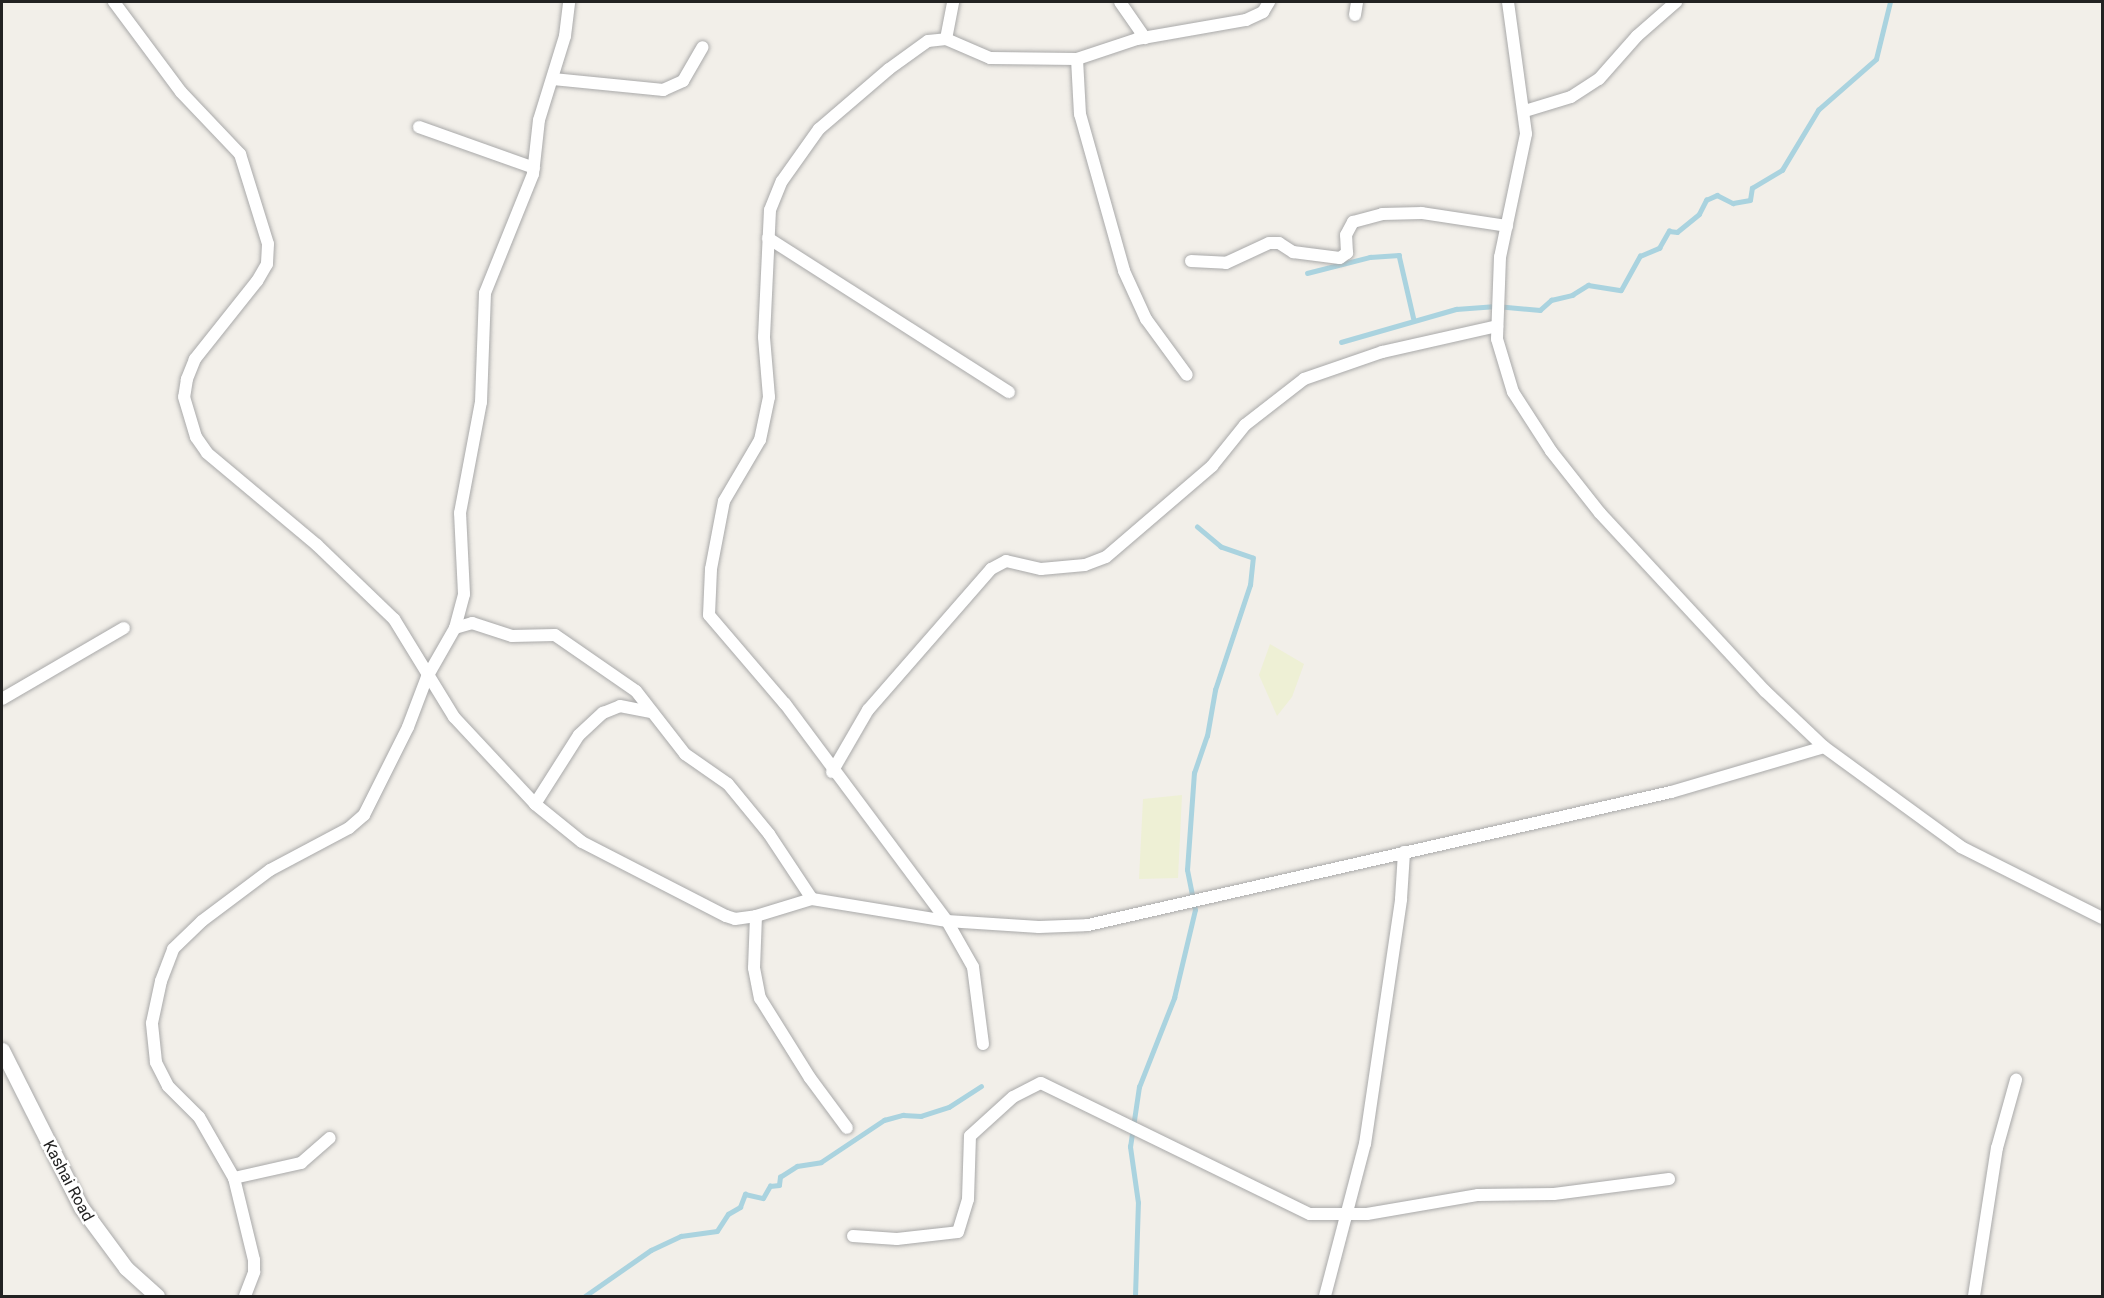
<!DOCTYPE html>
<html>
<head>
<meta charset="utf-8">
<style>
  body { margin:0 }
  #map { position:relative; width:2104px; height:1298px; overflow:hidden; background:#f2efe9; font-family:Roboto,sans-serif }
  div>[style] { position:absolute }
  .farmland>* { inset:0; background:#eef0d5 }
  .stream>* { height:4.5px; margin:-2.25px; padding:0 2.25px; transform-origin:2.25px; border-radius:2.25px; background:#aad3df }
  .roads { filter:drop-shadow(0 0 2px #a9a9a9) drop-shadow(0 0 2px #a9a9a9) }
  .minor>* { height:12px; margin:-6px; padding:0 6px; transform-origin:6px; border-radius:6px; background:#fff }
  .tertiary>* { height:15px; margin:-7.5px; padding:0 7.5px; transform-origin:7.5px; border-radius:7.5px; background:#fff }
  span { translate:-50% -50%; white-space:nowrap; text-align:center; line-height:1.15; -webkit-text-stroke:5px #fff; paint-order:stroke }
  .street-label { font-size:16px; color:#222 }
  .frame { position:absolute; inset:0; border:3px solid #222; pointer-events:none }
</style>
</head>
<body>
<div id="map">
  <div class="farmland">
    <div style="clip-path:polygon(1270px 644px,1304px 664px,1292px 697px,1277px 716px,1259px 675px)"></div>
    <div style="clip-path:polygon(1182px 795px,1178px 878px,1139px 879px,1143px 799px)"></div>
  </div>
  <div class="stream">
    <div style="left:1307px;top:273px;width:65px;rotate:-14.3deg"></div>
    <div style="left:1370px;top:257px;width:29px;rotate:-4deg"></div>
    <div style="left:1399px;top:255px;width:67px;rotate:77deg"></div>
    <div style="left:1341px;top:342px;width:120px;rotate:-16deg"></div>
    <div style="left:1456px;top:309px;width:40px;rotate:-4.3deg"></div>
    <div style="left:1496px;top:306px;width:44px;rotate:5.2deg"></div>
    <div style="left:1540px;top:310px;width:15px;rotate:-42deg"></div>
    <div style="left:1551px;top:300px;width:22px;rotate:-13deg"></div>
    <div style="left:1572px;top:295px;width:19px;rotate:-32deg"></div>
    <div style="left:1588px;top:285px;width:33px;rotate:9deg"></div>
    <div style="left:1621px;top:290px;width:39px;rotate:-61deg"></div>
    <div style="left:1640px;top:256px;width:21px;rotate:-23deg"></div>
    <div style="left:1659px;top:248px;width:20px;rotate:-60deg"></div>
    <div style="left:1669px;top:231px;width:8px;rotate:7deg"></div>
    <div style="left:1677px;top:232px;width:28px;rotate:-39deg"></div>
    <div style="left:1699px;top:214px;width:16px;rotate:-63deg"></div>
    <div style="left:1706px;top:200px;width:12px;rotate:-24deg"></div>
    <div style="left:1717px;top:195px;width:18px;rotate:27deg"></div>
    <div style="left:1733px;top:203px;width:17px;rotate:-10deg"></div>
    <div style="left:1750px;top:200px;width:12px;rotate:-81deg"></div>
    <div style="left:1752px;top:188px;width:35px;rotate:-31deg"></div>
    <div style="left:1782px;top:170px;width:70px;rotate:-59deg"></div>
    <div style="left:1818px;top:110px;width:77px;rotate:-41.3deg"></div>
    <div style="left:1876px;top:59px;width:59px;rotate:-76.2deg"></div>
    <div style="left:585px;top:1296px;width:80px;rotate:-34.9deg"></div>
    <div style="left:651px;top:1250px;width:33px;rotate:-25deg"></div>
    <div style="left:681px;top:1236px;width:36px;rotate:-8deg"></div>
    <div style="left:717px;top:1231px;width:20px;rotate:-57deg"></div>
    <div style="left:728px;top:1214px;width:14px;rotate:-30deg"></div>
    <div style="left:740px;top:1207px;width:14px;rotate:-69deg"></div>
    <div style="left:745px;top:1194px;width:18px;rotate:13deg"></div>
    <div style="left:763px;top:1198px;width:14px;rotate:-60deg"></div>
    <div style="left:770px;top:1186px;width:9px;rotate:-6deg"></div>
    <div style="left:779px;top:1185px;width:8px;rotate:-83deg"></div>
    <div style="left:780px;top:1177px;width:20px;rotate:-33deg"></div>
    <div style="left:797px;top:1166px;width:24px;rotate:-9deg"></div>
    <div style="left:821px;top:1162px;width:76px;rotate:-33.7deg"></div>
    <div style="left:884px;top:1120px;width:20px;rotate:-15deg"></div>
    <div style="left:903px;top:1115px;width:18px;rotate:3deg"></div>
    <div style="left:921px;top:1116px;width:29px;rotate:-18deg"></div>
    <div style="left:949px;top:1107px;width:38px;rotate:-33deg"></div>
    <div style="left:1135px;top:1296px;width:93px;rotate:-88.2deg"></div>
    <div style="left:1138px;top:1203px;width:57px;rotate:-98.1deg"></div>
    <div style="left:1130px;top:1147px;width:61px;rotate:-81.5deg"></div>
    <div style="left:1139px;top:1087px;width:96px;rotate:-68.5deg"></div>
    <div style="left:1174px;top:998px;width:90px;rotate:-76.6deg"></div>
    <div style="left:1195px;top:910px;width:41px;rotate:-101.3deg"></div>
    <div style="left:1187px;top:870px;width:97px;rotate:-85.9deg"></div>
    <div style="left:1194px;top:773px;width:39px;rotate:-71deg"></div>
    <div style="left:1207px;top:736px;width:47px;rotate:-80.1deg"></div>
    <div style="left:1215px;top:690px;width:111px;rotate:-71.6deg"></div>
    <div style="left:1250px;top:585px;width:27px;rotate:-84deg"></div>
    <div style="left:1253px;top:558px;width:34px;rotate:-161deg"></div>
    <div style="left:1221px;top:547px;width:31px;rotate:-140deg"></div>
  </div>
  <div class="roads">
    <div class="minor">
      <div style="left:114px;top:2px;width:112px;rotate:53.3deg"></div>
      <div style="left:181px;top:92px;width:86px;rotate:46.4deg"></div>
      <div style="left:240px;top:154px;width:94px;rotate:72.7deg"></div>
      <div style="left:268px;top:244px;width:20px;rotate:93deg"></div>
      <div style="left:267px;top:264px;width:20px;rotate:120deg"></div>
      <div style="left:257px;top:281px;width:100px;rotate:128.5deg"></div>
      <div style="left:195px;top:359px;width:22px;rotate:112deg"></div>
      <div style="left:187px;top:379px;width:18px;rotate:99deg"></div>
      <div style="left:184px;top:397px;width:42px;rotate:73.3deg"></div>
      <div style="left:196px;top:437px;width:19px;rotate:55deg"></div>
      <div style="left:207px;top:453px;width:143px;rotate:39.9deg"></div>
      <div style="left:317px;top:545px;width:107px;rotate:43.9deg"></div>
      <div style="left:394px;top:619px;width:115px;rotate:58.5deg"></div>
      <div style="left:454px;top:717px;width:119px;rotate:47deg"></div>
      <div style="left:535px;top:804px;width:60px;rotate:39deg"></div>
      <div style="left:582px;top:842px;width:162px;rotate:27.2deg"></div>
      <div style="left:726px;top:916px;width:9px;rotate:18deg"></div>
      <div style="left:735px;top:919px;width:21px;rotate:-8deg"></div>
      <div style="left:756px;top:916px;width:59px;rotate:-16.9deg"></div>
      <div style="left:812px;top:899px;width:137px;rotate:9.3deg"></div>
      <div style="left:947px;top:921px;width:92px;rotate:3.7deg"></div>
      <div style="left:1039px;top:927px;width:49px;rotate:-2.3deg"></div>
      <div style="left:1088px;top:925px;width:598px;rotate:-12.85deg"></div>
      <div style="left:1671px;top:792px;width:159px;rotate:-16.4deg"></div>
      <div style="left:1120px;top:2px;width:44px;rotate:55.2deg"></div>
      <div style="left:1508px;top:2px;width:133px;rotate:82.2deg"></div>
      <div style="left:1526px;top:134px;width:126px;rotate:101.9deg"></div>
      <div style="left:1500px;top:257px;width:82px;rotate:92.1deg"></div>
      <div style="left:1497px;top:339px;width:55px;rotate:73.2deg"></div>
      <div style="left:1513px;top:392px;width:70px;rotate:57.2deg"></div>
      <div style="left:1551px;top:451px;width:79px;rotate:51.7deg"></div>
      <div style="left:1600px;top:513px;width:243px;rotate:47.2deg"></div>
      <div style="left:1765px;top:691px;width:81px;rotate:43.5deg"></div>
      <div style="left:1824px;top:747px;width:170px;rotate:36.1deg"></div>
      <div style="left:1961px;top:847px;width:158px;rotate:26.7deg"></div>
      <div style="left:1355px;top:15px;width:13px;rotate:-81deg"></div>
      <div style="left:946px;top:39px;width:38px;rotate:-79deg"></div>
      <div style="left:1077px;top:59px;width:55px;rotate:86.9deg"></div>
      <div style="left:1080px;top:114px;width:163px;rotate:74.3deg"></div>
      <div style="left:1124px;top:271px;width:53px;rotate:65.4deg"></div>
      <div style="left:1146px;top:319px;width:69px;rotate:53.8deg"></div>
      <div style="left:553px;top:79px;width:111px;rotate:5.7deg"></div>
      <div style="left:663px;top:90px;width:22px;rotate:-24deg"></div>
      <div style="left:683px;top:81px;width:39px;rotate:-60deg"></div>
      <div style="left:1525px;top:111px;width:48px;rotate:-16.9deg"></div>
      <div style="left:1571px;top:97px;width:33px;rotate:-33deg"></div>
      <div style="left:1599px;top:79px;width:57px;rotate:-48.5deg"></div>
      <div style="left:1637px;top:36px;width:52px;rotate:-41.1deg"></div>
      <div style="left:419px;top:127px;width:122px;rotate:19.6deg"></div>
      <div style="left:768px;top:238px;width:286px;rotate:32.6deg"></div>
      <div style="left:1191px;top:261px;width:35px;rotate:3deg"></div>
      <div style="left:1226px;top:263px;width:47px;rotate:-24.9deg"></div>
      <div style="left:1269px;top:243px;width:10px"></div>
      <div style="left:1279px;top:243px;width:17px;rotate:33deg"></div>
      <div style="left:1293px;top:252px;width:47px;rotate:7.3deg"></div>
      <div style="left:1340px;top:258px;width:9px;rotate:-36deg"></div>
      <div style="left:1347px;top:253px;width:18px;rotate:-93deg"></div>
      <div style="left:1346px;top:235px;width:15px;rotate:-62deg"></div>
      <div style="left:1353px;top:222px;width:30px;rotate:-15deg"></div>
      <div style="left:1382px;top:214px;width:40px;rotate:-1.4deg"></div>
      <div style="left:1422px;top:213px;width:86px;rotate:8.7deg"></div>
      <div style="left:455px;top:628px;width:18px;rotate:-16deg"></div>
      <div style="left:472px;top:623px;width:42px;rotate:18deg"></div>
      <div style="left:512px;top:636px;width:43px;rotate:-1.3deg"></div>
      <div style="left:555px;top:635px;width:98px;rotate:34.7deg"></div>
      <div style="left:636px;top:691px;width:80px;rotate:52.1deg"></div>
      <div style="left:685px;top:754px;width:52px;rotate:34.9deg"></div>
      <div style="left:728px;top:784px;width:65px;rotate:50.6deg"></div>
      <div style="left:769px;top:834px;width:78px;rotate:56.5deg"></div>
      <div style="left:2px;top:699px;width:141px;rotate:-30.2deg"></div>
      <div style="left:832px;top:772px;width:72px;rotate:-59.9deg"></div>
      <div style="left:868px;top:710px;width:187px;rotate:-48.9deg"></div>
      <div style="left:991px;top:569px;width:17px;rotate:-28deg"></div>
      <div style="left:1006px;top:561px;width:36px;rotate:13deg"></div>
      <div style="left:1041px;top:569px;width:44px;rotate:-5.2deg"></div>
      <div style="left:1085px;top:565px;width:22px;rotate:-21deg"></div>
      <div style="left:1106px;top:557px;width:140px;rotate:-40.6deg"></div>
      <div style="left:1212px;top:466px;width:53px;rotate:-51.2deg"></div>
      <div style="left:1245px;top:425px;width:75px;rotate:-37.9deg"></div>
      <div style="left:1304px;top:379px;width:83px;rotate:-19.1deg"></div>
      <div style="left:1382px;top:352px;width:118px;rotate:-12.7deg"></div>
      <div style="left:535px;top:804px;width:82px;rotate:-57.5deg"></div>
      <div style="left:579px;top:735px;width:33px;rotate:-43deg"></div>
      <div style="left:603px;top:713px;width:18px;rotate:-22deg"></div>
      <div style="left:620px;top:706px;width:33px;rotate:11deg"></div>
      <div style="left:756px;top:916px;width:52px;rotate:92.2deg"></div>
      <div style="left:754px;top:968px;width:31px;rotate:79deg"></div>
      <div style="left:760px;top:998px;width:94px;rotate:58deg"></div>
      <div style="left:810px;top:1078px;width:62px;rotate:53.5deg"></div>
      <div style="left:983px;top:1044px;width:78px;rotate:-97.4deg"></div>
      <div style="left:973px;top:967px;width:53px;rotate:-119.5deg"></div>
      <div style="left:947px;top:921px;width:271px;rotate:-126.7deg"></div>
      <div style="left:785px;top:704px;width:117px;rotate:-130.5deg"></div>
      <div style="left:709px;top:615px;width:46px;rotate:-87.5deg"></div>
      <div style="left:711px;top:569px;width:69px;rotate:-79.2deg"></div>
      <div style="left:724px;top:501px;width:71px;rotate:-59.5deg"></div>
      <div style="left:760px;top:440px;width:44px;rotate:-78.2deg"></div>
      <div style="left:769px;top:397px;width:60px;rotate:-94.8deg"></div>
      <div style="left:764px;top:337px;width:127px;rotate:-87.3deg"></div>
      <div style="left:770px;top:210px;width:31px;rotate:-68deg"></div>
      <div style="left:782px;top:181px;width:64px;rotate:-54.6deg"></div>
      <div style="left:819px;top:129px;width:92px;rotate:-40.6deg"></div>
      <div style="left:889px;top:69px;width:48px;rotate:-35.7deg"></div>
      <div style="left:928px;top:41px;width:18px;rotate:-6deg"></div>
      <div style="left:946px;top:39px;width:48px;rotate:23.4deg"></div>
      <div style="left:990px;top:58px;width:87px;rotate:0.7deg"></div>
      <div style="left:1077px;top:59px;width:63px;rotate:-18.4deg"></div>
      <div style="left:1137px;top:39px;width:111px;rotate:-9.9deg"></div>
      <div style="left:1246px;top:20px;width:19px;rotate:-25deg"></div>
      <div style="left:1263px;top:12px;width:12px;rotate:-59deg"></div>
      <div style="left:234px;top:1178px;width:69px;rotate:-12.6deg"></div>
      <div style="left:301px;top:1163px;width:38px;rotate:-41deg"></div>
      <div style="left:853px;top:1236px;width:44px;rotate:3.9deg"></div>
      <div style="left:897px;top:1239px;width:61px;rotate:-6.5deg"></div>
      <div style="left:958px;top:1232px;width:34px;rotate:-73deg"></div>
      <div style="left:968px;top:1199px;width:63px;rotate:-88.2deg"></div>
      <div style="left:970px;top:1136px;width:58px;rotate:-42.2deg"></div>
      <div style="left:1013px;top:1097px;width:31px;rotate:-27deg"></div>
      <div style="left:1041px;top:1083px;width:299px;rotate:26deg"></div>
      <div style="left:1310px;top:1214px;width:57px"></div>
      <div style="left:1367px;top:1214px;width:113px;rotate:-9.7deg"></div>
      <div style="left:1478px;top:1195px;width:76px;rotate:-0.8deg"></div>
      <div style="left:1554px;top:1194px;width:116px;rotate:-7.4deg"></div>
      <div style="left:245px;top:1296px;width:26px;rotate:-69deg"></div>
      <div style="left:254px;top:1272px;width:12px;rotate:-90deg"></div>
      <div style="left:254px;top:1260px;width:84px;rotate:-103.7deg"></div>
      <div style="left:234px;top:1178px;width:70px;rotate:-119.8deg"></div>
      <div style="left:199px;top:1117px;width:44px;rotate:-135deg"></div>
      <div style="left:168px;top:1086px;width:27px;rotate:-117deg"></div>
      <div style="left:156px;top:1062px;width:39px;rotate:-96deg"></div>
      <div style="left:152px;top:1023px;width:43px;rotate:-77.9deg"></div>
      <div style="left:161px;top:981px;width:34px;rotate:-69deg"></div>
      <div style="left:173px;top:949px;width:40px;rotate:-44deg"></div>
      <div style="left:202px;top:921px;width:85px;rotate:-36.9deg"></div>
      <div style="left:270px;top:870px;width:89px;rotate:-28deg"></div>
      <div style="left:349px;top:828px;width:20px;rotate:-41deg"></div>
      <div style="left:364px;top:815px;width:98px;rotate:-63.4deg"></div>
      <div style="left:408px;top:727px;width:53px;rotate:-69.2deg"></div>
      <div style="left:427px;top:677px;width:56px;rotate:-60.3deg"></div>
      <div style="left:455px;top:628px;width:35px;rotate:-75deg"></div>
      <div style="left:464px;top:594px;width:81px;rotate:-92.8deg"></div>
      <div style="left:460px;top:513px;width:113px;rotate:-79.3deg"></div>
      <div style="left:481px;top:402px;width:109px;rotate:-87.9deg"></div>
      <div style="left:485px;top:293px;width:128px;rotate:-68deg"></div>
      <div style="left:533px;top:174px;width:54px;rotate:-83.7deg"></div>
      <div style="left:539px;top:120px;width:88px;rotate:-72.8deg"></div>
      <div style="left:565px;top:36px;width:34px;rotate:-83deg"></div>
      <div style="left:1325px;top:1296px;width:157px;rotate:-75.3deg"></div>
      <div style="left:1365px;top:1144px;width:248px;rotate:-81.6deg"></div>
      <div style="left:1401px;top:899px;width:47px;rotate:-86.3deg"></div>
      <div style="left:1974px;top:1296px;width:150px;rotate:-81.2deg"></div>
      <div style="left:1997px;top:1148px;width:71px;rotate:-74.4deg"></div>
    </div>
    <div class="tertiary">
      <div style="left:2px;top:1050px;width:176px;rotate:63.3deg"></div>
      <div style="left:81px;top:1207px;width:76px;rotate:53.6deg"></div>
      <div style="left:126px;top:1268px;width:42px;rotate:42.1deg"></div>
    </div>
  </div>
  <div class="street-label">
    <span style="left:68px;top:1181px;rotate:62deg">Kashai Road</span>
  </div>
  <div class="frame"></div>
</div>
</body>
</html>
